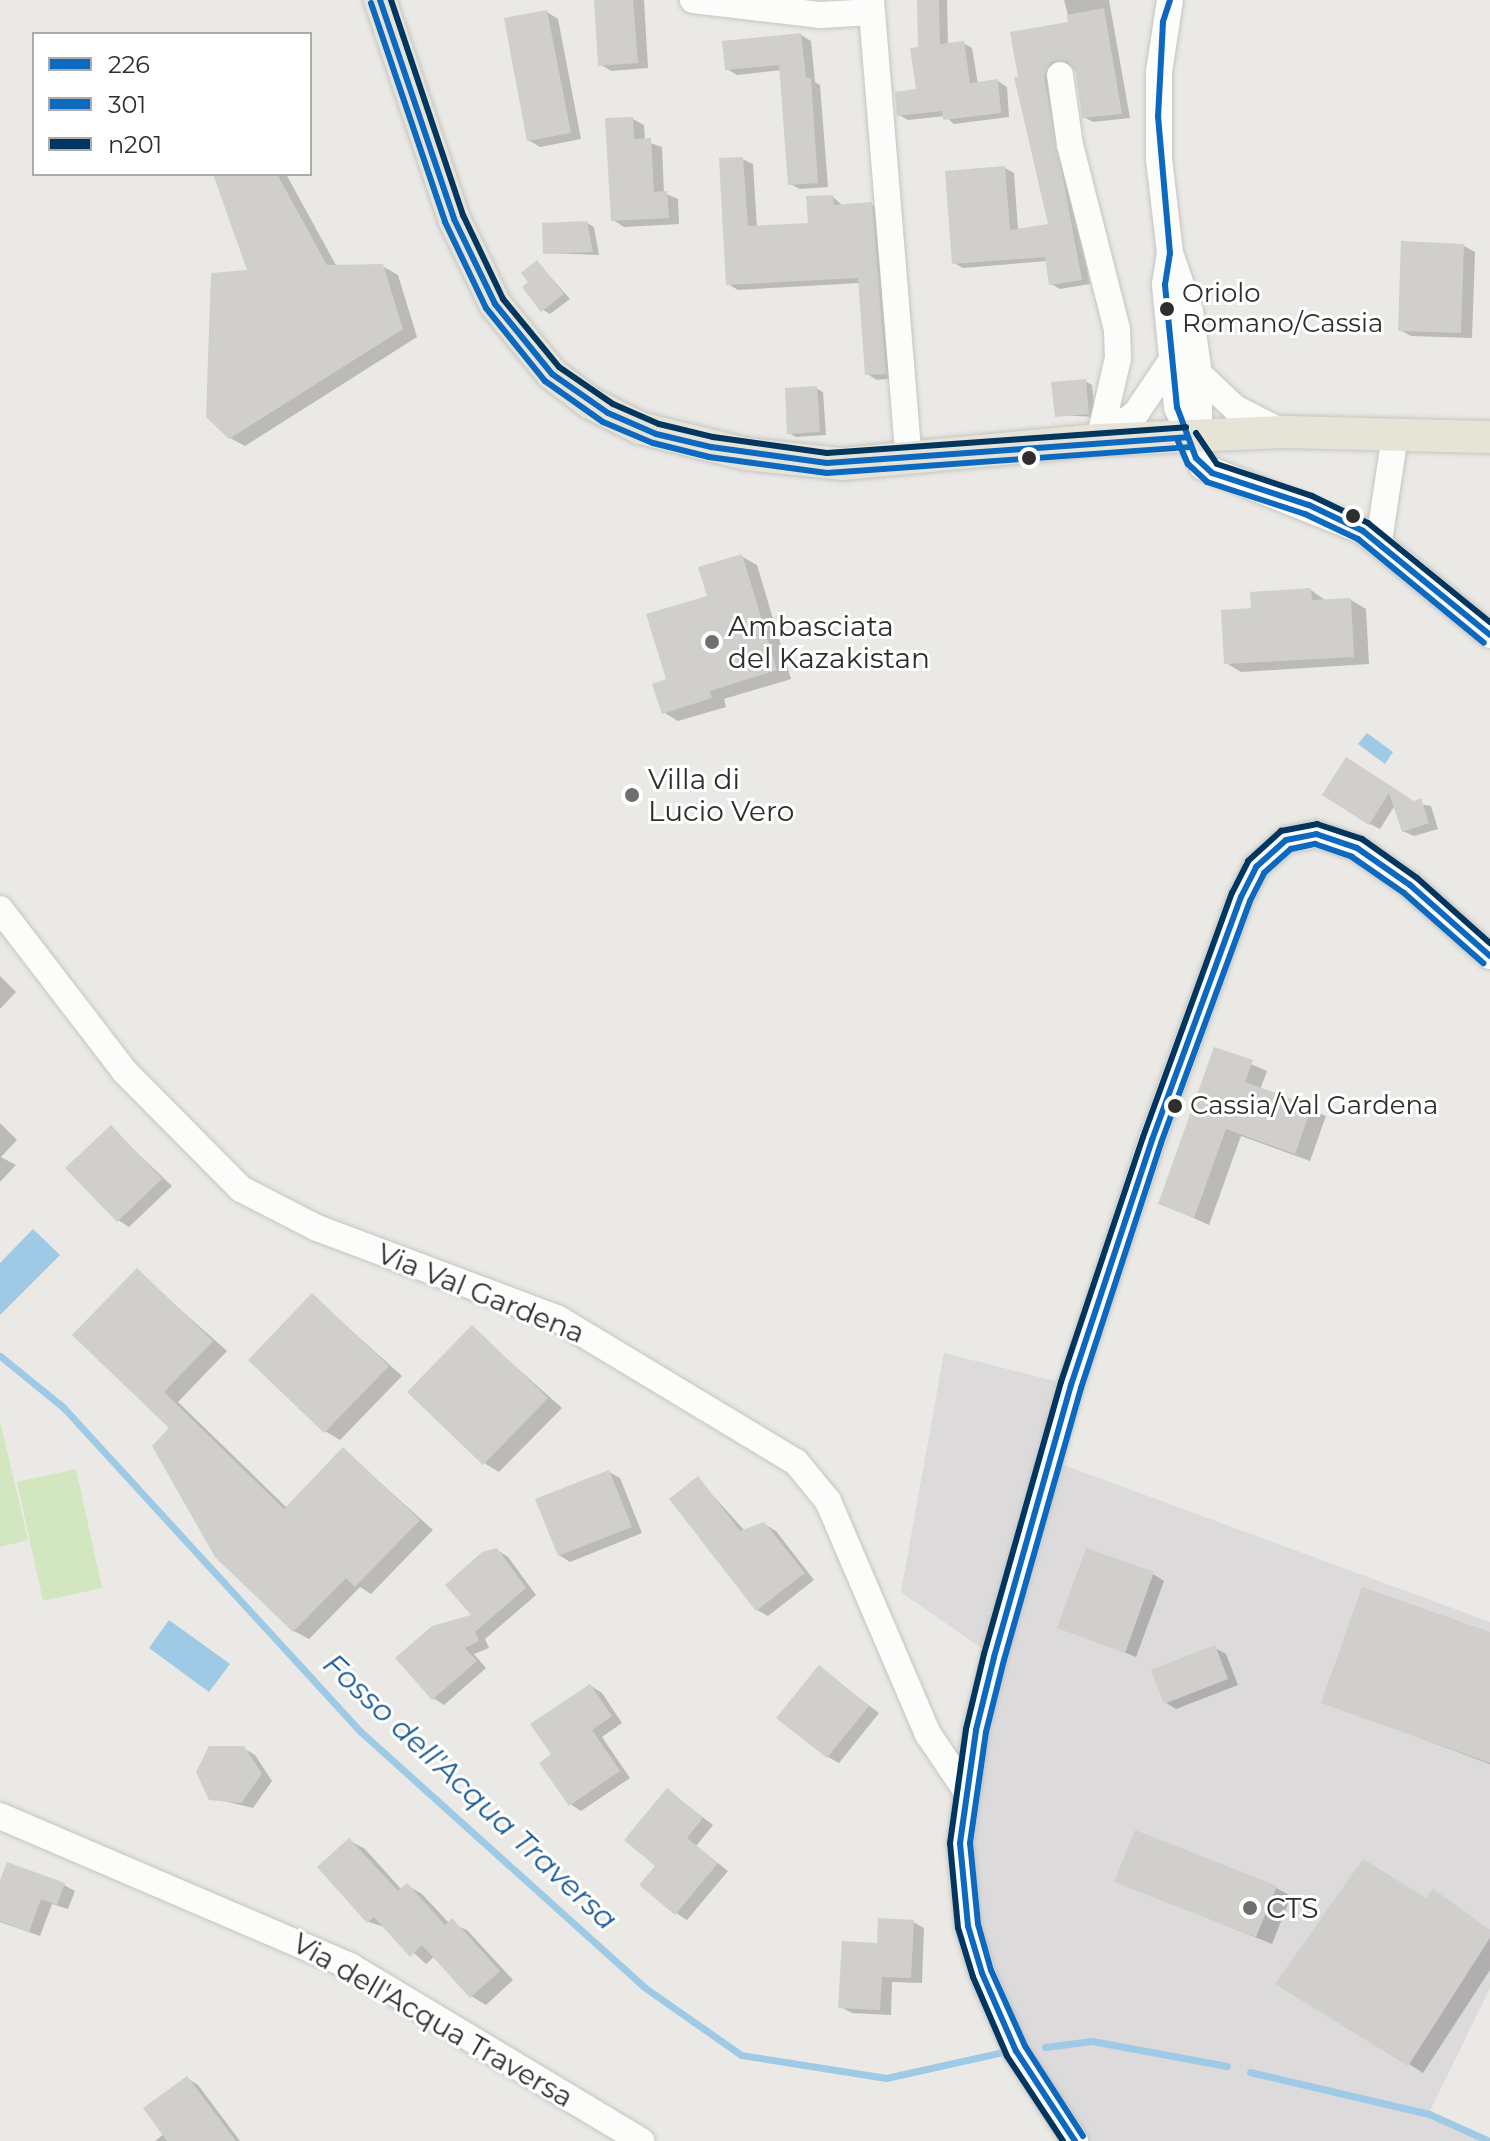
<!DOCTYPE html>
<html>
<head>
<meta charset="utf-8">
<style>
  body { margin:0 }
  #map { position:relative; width:1490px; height:2141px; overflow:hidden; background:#eae9e5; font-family:Montserrat,sans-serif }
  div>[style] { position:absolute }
  .industrial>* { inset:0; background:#dcdadb }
  .pitch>* { inset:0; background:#d2e7c0 }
  .water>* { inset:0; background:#9fcae5 }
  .shadow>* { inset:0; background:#0003 }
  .stream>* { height:7px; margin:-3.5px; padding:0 3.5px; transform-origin:3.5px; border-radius:3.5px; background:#9fcae5 }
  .building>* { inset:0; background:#d0cfcb }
  .roads { filter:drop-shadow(0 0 2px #c5c5c4) drop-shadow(0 0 2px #c5c5c4) }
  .minor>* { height:26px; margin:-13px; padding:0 13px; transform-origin:13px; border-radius:13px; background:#fcfcfb }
  .major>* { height:32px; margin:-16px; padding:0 16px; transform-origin:16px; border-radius:16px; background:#e6e4d7 }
  .bus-1>* { height:6px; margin:-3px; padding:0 3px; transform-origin:3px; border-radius:3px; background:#0c69bf }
  .bus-2>* { height:6px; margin:-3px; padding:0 3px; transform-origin:3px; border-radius:3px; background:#0c69bf }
  .bus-3>* { height:6px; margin:-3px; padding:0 3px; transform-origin:3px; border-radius:3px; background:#00365f }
  .dots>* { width:22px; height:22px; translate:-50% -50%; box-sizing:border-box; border:4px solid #fff; border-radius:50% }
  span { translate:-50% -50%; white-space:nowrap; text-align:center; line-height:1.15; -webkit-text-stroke:6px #fff; paint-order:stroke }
  .bus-label { font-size:26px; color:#2e2e2e }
  .left { translate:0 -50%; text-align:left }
  .poi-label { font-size:28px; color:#2e2e2e }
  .street-label { font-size:28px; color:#2e2e2e }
  .water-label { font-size:30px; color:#1a5c95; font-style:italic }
  .legend { position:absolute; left:32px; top:32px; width:280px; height:144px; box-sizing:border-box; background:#fff; border:2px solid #ababab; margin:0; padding:10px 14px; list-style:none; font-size:24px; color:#2e2e2e }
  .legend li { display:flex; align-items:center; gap:16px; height:40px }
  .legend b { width:40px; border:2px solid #ababab }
</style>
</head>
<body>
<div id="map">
  <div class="industrial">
    <div style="clip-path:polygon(944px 1353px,1071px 1385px,1050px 1460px,1490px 1622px,1490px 1988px,1429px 2113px,1489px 2141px,1075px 2141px,1030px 2073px,964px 1903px,994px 1657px,901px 1592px)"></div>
  </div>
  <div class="pitch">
    <div style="clip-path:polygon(0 1421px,28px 1540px,0 1547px)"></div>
    <div style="clip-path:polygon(76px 1469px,102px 1588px,43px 1601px,17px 1482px)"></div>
  </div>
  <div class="water">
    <div style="clip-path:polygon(1367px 733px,1393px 752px,1385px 764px,1358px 744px)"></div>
    <div style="clip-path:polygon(33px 1229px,60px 1255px,0 1315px,0 1263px)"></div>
    <div style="clip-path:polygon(169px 1620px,230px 1664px,209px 1692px,149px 1648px)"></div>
  </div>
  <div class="shadow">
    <div style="clip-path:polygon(596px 0,644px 0,648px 68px,611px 71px,600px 64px)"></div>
    <div style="clip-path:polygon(919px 0,947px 0,948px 45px,963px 43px,972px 48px,978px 84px,998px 81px,1007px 87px,1009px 117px,954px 124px,945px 116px,908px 120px,899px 115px,918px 91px)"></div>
    <div style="clip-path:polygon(1064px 0,1109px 0,1130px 118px,1093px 122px,1084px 117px,1078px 72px,1073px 65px,1060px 66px,1053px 82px,1090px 284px,1060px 289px,1051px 284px,1047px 261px,963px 268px,954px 263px,1005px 168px,1014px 173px,1018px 230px,1051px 226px,1016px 79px,1070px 23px)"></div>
    <div style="clip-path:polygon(547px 12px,558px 19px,581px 139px,540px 147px,528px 140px)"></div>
    <div style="clip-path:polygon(801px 35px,811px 41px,815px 82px,820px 85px,828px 187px,800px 189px,790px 184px,782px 70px,737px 75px,727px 69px)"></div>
    <div style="clip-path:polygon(633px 119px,644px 125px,645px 141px,662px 147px,664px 193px,678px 199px,679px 224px,624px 227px,613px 220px)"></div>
    <div style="clip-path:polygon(742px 159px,753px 164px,757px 228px,810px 225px,833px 197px,843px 206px,871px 204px,881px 210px,895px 378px,877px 380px,867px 374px,860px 283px,738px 290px,728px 284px)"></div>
    <div style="clip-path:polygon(215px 174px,286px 174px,337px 267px,382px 266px,398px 275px,417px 337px,245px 446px,230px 438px,250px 272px)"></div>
    <div style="clip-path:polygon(587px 223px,594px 227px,599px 255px,545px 253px)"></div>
    <div style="clip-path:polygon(1464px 246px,1475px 252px,1472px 338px,1411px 336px,1400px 330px)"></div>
    <div style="clip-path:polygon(538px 263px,570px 299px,550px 314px,543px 310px)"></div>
    <div style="clip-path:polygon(1085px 381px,1092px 385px,1095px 417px,1057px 415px)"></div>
    <div style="clip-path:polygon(816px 388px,823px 392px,826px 435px,796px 437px,789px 433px)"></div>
    <div style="clip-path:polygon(741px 556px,757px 565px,791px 679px,724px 699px,726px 707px,678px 721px,663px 712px,668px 681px,709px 597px)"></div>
    <div style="clip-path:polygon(1311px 590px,1326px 601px,1351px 600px,1366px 609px,1369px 664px,1241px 672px,1226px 663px,1253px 610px)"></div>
    <div style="clip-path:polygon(1346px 760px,1414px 803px,1431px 806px,1438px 829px,1414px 836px,1403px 831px,1395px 805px,1380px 829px,1370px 824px)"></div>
    <div style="clip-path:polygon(0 976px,16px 992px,0 1009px)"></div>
    <div style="clip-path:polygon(1216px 1049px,1267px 1071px,1260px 1090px,1326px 1116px,1310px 1161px,1241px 1136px,1209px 1225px,1160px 1203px)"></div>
    <div style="clip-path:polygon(0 1123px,17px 1140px,1px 1157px,16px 1165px,0 1182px)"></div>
    <div style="clip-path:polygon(111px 1128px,172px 1186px,129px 1227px,118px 1220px)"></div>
    <div style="clip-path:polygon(137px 1271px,227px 1351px,178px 1402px,287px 1508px,344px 1450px,433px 1530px,371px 1594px,360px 1587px,309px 1639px,294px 1631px,172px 1428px)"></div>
    <div style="clip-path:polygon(313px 1296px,402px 1376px,340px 1440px,325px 1431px)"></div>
    <div style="clip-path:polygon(472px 1328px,562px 1408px,499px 1472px,484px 1463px)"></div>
    <div style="clip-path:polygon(609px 1472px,620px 1478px,642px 1533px,570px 1562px,559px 1555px)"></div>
    <div style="clip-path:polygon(698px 1479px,745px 1531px,764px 1524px,776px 1531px,814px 1580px,768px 1616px,757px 1610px)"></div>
    <div style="clip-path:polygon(497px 1550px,508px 1557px,536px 1595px,485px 1639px,489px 1648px,474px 1654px,486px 1668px,444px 1705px,433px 1698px,475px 1616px)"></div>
    <div style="clip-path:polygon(1153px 1574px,1164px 1581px,1136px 1657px,1059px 1627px)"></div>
    <div style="clip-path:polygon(1490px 1634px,1490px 1764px,1323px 1702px)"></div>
    <div style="clip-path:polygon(1215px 1648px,1226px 1654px,1238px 1685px,1176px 1709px,1165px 1702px)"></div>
    <div style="clip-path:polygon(819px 1668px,879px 1713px,839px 1763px,828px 1757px)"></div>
    <div style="clip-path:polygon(591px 1686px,602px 1693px,622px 1723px,602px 1737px,630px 1778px,581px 1811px,570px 1804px,554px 1755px)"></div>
    <div style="clip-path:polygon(243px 1748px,255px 1755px,272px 1781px,253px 1808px,211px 1798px)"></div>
    <div style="clip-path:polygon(668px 1791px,713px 1825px,696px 1846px,728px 1871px,687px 1920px,676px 1913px,658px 1865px)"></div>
    <div style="clip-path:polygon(349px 1840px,365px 1849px,402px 1890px,407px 1885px,422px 1894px,449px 1923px,467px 1930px,513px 1980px,486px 2005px,471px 1996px,435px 1956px,426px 1964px,387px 1928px,369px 1922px,319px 1867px)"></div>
    <div style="clip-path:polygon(1117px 1881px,1276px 1888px,1291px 1896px,1272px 1944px)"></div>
    <div style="clip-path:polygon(0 1883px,64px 1885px,75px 1891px,68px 1909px,52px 1904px,40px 1936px,0 1922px)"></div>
    <div style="clip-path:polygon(1427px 1900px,1490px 1930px,1490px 1970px,1423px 2073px,1409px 2064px)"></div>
    <div style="clip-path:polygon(913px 1922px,924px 1928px,922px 1983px,892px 1982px,891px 2015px,852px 2013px,841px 2007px)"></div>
    <div style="clip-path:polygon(187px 2078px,198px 2085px,240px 2141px,155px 2141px,164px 2134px)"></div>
  </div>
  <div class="stream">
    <div style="left:0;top:1356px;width:81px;rotate:39deg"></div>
    <div style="left:63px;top:1407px;width:441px;rotate:47.5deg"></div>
    <div style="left:361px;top:1732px;width:381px;rotate:42deg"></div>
    <div style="left:644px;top:1987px;width:118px;rotate:35deg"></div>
    <div style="left:741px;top:2055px;width:147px;rotate:9deg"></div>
    <div style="left:886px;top:2078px;width:116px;rotate:-12.5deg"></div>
    <div style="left:1045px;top:2047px;width:47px;rotate:-7.3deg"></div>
    <div style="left:1092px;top:2041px;width:137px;rotate:10.5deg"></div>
    <div style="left:1250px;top:2072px;width:184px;rotate:13.2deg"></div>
    <div style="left:1429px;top:2114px;width:66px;rotate:24.2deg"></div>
  </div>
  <div class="building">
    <div style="clip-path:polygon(594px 0,633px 0,638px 63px,598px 66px)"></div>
    <div style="clip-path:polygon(917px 0,939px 0,940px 44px,964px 41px,970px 83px,998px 79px,1001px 113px,943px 120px,942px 111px,897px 116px,895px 92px,916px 89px,910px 48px,918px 47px)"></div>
    <div style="clip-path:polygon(1104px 8px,1122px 114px,1082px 118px,1076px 73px,1067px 61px,1051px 62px,1044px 76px,1082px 280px,1049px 285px,1045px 257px,952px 264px,945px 171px,1005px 166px,1010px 230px,1048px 224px,1014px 77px,1018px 77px,1010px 32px,1068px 22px,1067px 15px)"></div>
    <div style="clip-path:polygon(547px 10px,571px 133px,527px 141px,504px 18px)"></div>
    <div style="clip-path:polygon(801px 33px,806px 78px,811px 78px,818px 183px,788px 185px,779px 65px,725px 70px,722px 41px)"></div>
    <div style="clip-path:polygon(633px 117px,634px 139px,651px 138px,654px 192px,667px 191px,669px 218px,611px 221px,605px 118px)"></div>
    <div style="clip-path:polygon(743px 157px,748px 226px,808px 223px,806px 196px,833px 195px,834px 205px,872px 202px,886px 374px,865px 375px,858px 278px,726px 285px,719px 158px)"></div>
    <div style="clip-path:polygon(213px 174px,277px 174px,327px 265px,383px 264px,403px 329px,229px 439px,206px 417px,211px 273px,247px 270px)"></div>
    <div style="clip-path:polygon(587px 221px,593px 252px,543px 254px,542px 223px)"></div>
    <div style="clip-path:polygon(1401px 241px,1464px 244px,1461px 333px,1398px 331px)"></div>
    <div style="clip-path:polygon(537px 260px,564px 294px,541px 312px,522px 287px,528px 282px,521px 273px)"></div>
    <div style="clip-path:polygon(1086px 379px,1089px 414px,1055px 417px,1051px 382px)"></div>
    <div style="clip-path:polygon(817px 386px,820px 432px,787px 434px,785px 388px)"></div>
    <div style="clip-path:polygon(742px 554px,777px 670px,710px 691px,712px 698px,662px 714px,652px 684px,666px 679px,646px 614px,707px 596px,698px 567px)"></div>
    <div style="clip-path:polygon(1311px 588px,1312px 600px,1351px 598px,1354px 657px,1224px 664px,1221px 610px,1251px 608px,1250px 592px)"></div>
    <div style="clip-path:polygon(1346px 757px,1414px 801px,1421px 798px,1429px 823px,1402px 832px,1389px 793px,1369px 825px,1322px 795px)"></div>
    <div style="clip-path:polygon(1214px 1047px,1253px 1060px,1245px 1082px,1312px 1106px,1295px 1154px,1226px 1129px,1194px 1218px,1158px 1204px)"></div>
    <div style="clip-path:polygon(111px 1125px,162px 1179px,117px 1222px,65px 1168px)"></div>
    <div style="clip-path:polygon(137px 1268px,213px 1341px,164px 1392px,284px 1509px,343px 1447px,420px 1520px,355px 1587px,346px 1578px,293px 1632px,215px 1557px,152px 1446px,169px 1428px,72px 1335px)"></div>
    <div style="clip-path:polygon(312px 1293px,389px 1366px,324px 1433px,248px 1360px)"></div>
    <div style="clip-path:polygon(472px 1325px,548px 1398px,483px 1465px,407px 1392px)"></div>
    <div style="clip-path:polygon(609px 1470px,632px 1527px,558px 1556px,535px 1499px)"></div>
    <div style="clip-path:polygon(698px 1476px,740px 1531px,764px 1522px,805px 1573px,756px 1611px,669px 1499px)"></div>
    <div style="clip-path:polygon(497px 1548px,526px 1588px,475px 1632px,479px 1641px,465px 1648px,477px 1661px,432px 1700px,395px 1658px,432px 1626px,471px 1615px,445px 1585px,482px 1552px)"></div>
    <div style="clip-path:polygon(1086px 1548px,1154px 1572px,1125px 1653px,1057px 1628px)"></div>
    <div style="clip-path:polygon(1362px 1587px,1490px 1632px,1490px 1763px,1321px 1703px)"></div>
    <div style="clip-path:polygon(1215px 1645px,1228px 1679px,1164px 1704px,1151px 1670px)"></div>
    <div style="clip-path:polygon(819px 1665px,869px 1706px,827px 1758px,776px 1718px)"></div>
    <div style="clip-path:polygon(590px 1684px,612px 1716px,592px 1730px,620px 1771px,569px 1806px,539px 1763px,551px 1754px,530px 1724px)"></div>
    <div style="clip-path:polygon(209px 1746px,244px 1746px,262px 1774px,241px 1803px,209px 1800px,196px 1772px)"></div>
    <div style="clip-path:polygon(667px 1788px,703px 1818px,687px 1838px,718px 1863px,675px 1915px,639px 1885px,655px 1866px,624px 1840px)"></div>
    <div style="clip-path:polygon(1135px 1830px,1277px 1886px,1256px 1937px,1114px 1882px)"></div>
    <div style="clip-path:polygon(349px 1838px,398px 1891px,407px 1883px,445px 1925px,452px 1918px,500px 1971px,470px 1998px,422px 1945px,410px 1957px,374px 1917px,367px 1923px,317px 1867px)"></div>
    <div style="clip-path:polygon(1363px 1859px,1426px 1898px,1433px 1889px,1490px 1930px,1490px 1938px,1408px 2066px,1275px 1984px)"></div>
    <div style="clip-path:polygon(7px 1862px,65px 1883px,57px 1905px,41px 1899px,29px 1932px,0 1921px,0 1880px)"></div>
    <div style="clip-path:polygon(878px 1918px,914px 1920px,911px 1978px,882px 1977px,880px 2010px,838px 2008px,842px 1941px,877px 1943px)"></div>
    <div style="clip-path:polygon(187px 2076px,236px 2141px,167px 2141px,143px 2108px)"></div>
  </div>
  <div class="roads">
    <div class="minor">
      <div style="left:693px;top:0;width:129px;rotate:6.7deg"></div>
      <div style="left:821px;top:15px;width:51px;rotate:-3.4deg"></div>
      <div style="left:871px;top:0;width:461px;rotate:85.3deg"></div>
      <div style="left:1170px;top:0;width:73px;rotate:98.7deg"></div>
      <div style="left:1159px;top:72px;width:87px;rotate:90deg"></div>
      <div style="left:1159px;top:159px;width:95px;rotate:83.3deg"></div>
      <div style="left:1170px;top:253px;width:61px;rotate:71deg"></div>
      <div style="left:1190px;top:311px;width:64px;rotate:81.9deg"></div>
      <div style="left:1199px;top:374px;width:45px;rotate:90deg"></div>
      <div style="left:1199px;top:419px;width:22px;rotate:124deg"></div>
      <div style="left:1060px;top:75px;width:71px;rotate:81.9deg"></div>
      <div style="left:1070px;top:145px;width:191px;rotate:75.7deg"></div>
      <div style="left:1117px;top:330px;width:28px;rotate:88deg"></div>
      <div style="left:1118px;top:358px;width:84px;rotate:103deg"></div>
      <div style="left:1170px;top:253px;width:32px;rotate:99deg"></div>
      <div style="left:1165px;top:285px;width:123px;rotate:84.4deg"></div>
      <div style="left:1177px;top:407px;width:65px;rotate:66.6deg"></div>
      <div style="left:1203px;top:467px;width:172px;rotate:21.8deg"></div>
      <div style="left:1363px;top:531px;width:164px;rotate:39.3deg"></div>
      <div style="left:1199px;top:374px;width:50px;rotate:43.4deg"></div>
      <div style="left:1235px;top:408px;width:51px;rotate:27.1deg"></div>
      <div style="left:1099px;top:440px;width:46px;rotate:-36.1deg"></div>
      <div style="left:1136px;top:413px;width:64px;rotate:-55.8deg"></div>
      <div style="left:1379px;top:541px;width:107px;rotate:-81.4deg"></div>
      <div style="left:0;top:909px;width:205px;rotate:52.5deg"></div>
      <div style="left:125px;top:1072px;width:165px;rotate:45.2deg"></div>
      <div style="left:241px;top:1189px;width:85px;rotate:27.2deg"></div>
      <div style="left:317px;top:1228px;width:256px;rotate:20.6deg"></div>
      <div style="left:557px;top:1318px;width:279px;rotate:31.1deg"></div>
      <div style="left:796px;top:1462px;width:50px;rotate:50.6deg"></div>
      <div style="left:828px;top:1501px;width:254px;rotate:66.8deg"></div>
      <div style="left:928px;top:1734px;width:66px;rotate:56.1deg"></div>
      <div style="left:0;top:1816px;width:381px;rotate:23.2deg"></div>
      <div style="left:350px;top:1966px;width:340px;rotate:31deg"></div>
      <div style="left:1075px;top:2141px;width:108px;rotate:-123.2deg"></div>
      <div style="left:1016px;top:2051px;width:85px;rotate:-113.6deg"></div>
      <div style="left:982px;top:1973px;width:49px;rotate:-106.6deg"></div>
      <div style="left:968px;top:1926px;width:83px;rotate:-95.5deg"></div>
      <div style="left:960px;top:1843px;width:114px;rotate:-81.9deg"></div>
      <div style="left:976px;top:1730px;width:75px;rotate:-76.1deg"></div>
      <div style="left:994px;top:1657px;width:283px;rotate:-74.2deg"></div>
      <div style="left:1071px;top:1385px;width:258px;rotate:-71.7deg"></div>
      <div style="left:1152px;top:1140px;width:259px;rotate:-69.9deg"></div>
      <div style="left:1241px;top:897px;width:34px;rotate:-63deg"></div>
      <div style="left:1256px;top:867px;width:40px;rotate:-42deg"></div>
      <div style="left:1286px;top:840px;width:31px;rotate:-11deg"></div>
      <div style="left:1316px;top:834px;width:43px;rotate:18.9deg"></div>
      <div style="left:1357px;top:848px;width:65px;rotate:34.9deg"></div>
      <div style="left:1410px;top:885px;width:107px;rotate:41.6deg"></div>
    </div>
    <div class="major">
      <div style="left:380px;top:0;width:231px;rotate:71.3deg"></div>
      <div style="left:454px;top:219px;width:94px;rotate:64.2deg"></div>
      <div style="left:495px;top:304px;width:90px;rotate:50.8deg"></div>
      <div style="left:552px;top:374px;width:48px;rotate:37.3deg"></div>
      <div style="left:590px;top:403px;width:56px;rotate:26.6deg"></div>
      <div style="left:640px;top:428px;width:109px;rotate:13.8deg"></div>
      <div style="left:746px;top:454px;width:98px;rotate:5.9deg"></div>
      <div style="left:843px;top:464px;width:257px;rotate:-5.4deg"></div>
      <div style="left:1099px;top:440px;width:184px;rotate:-2.5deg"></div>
      <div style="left:1283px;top:432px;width:207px;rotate:1.4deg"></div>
    </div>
  </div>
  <div class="bus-1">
    <div style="left:380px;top:0;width:231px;rotate:71.3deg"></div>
    <div style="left:454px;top:219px;width:94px;rotate:64.2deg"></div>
    <div style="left:495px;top:304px;width:90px;rotate:50.8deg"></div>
    <div style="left:552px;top:374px;width:68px;rotate:34.9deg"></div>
    <div style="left:608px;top:413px;width:52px;rotate:23.6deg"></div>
    <div style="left:656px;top:434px;width:57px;rotate:13.3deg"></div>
    <div style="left:711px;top:447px;width:117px;rotate:7.9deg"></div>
    <div style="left:827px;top:463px;width:361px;rotate:-4.1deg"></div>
    <div style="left:1170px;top:0;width:23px;rotate:108deg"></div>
    <div style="left:1163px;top:22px;width:94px;rotate:93deg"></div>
    <div style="left:1158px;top:116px;width:138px;rotate:85deg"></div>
    <div style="left:1170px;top:253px;width:32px;rotate:99deg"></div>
    <div style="left:1165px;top:285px;width:123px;rotate:84.4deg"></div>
    <div style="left:1177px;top:407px;width:54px;rotate:69.6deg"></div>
    <div style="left:1196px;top:458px;width:22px;rotate:43deg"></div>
    <div style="left:1212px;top:473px;width:102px;rotate:18.3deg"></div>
    <div style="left:1309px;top:505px;width:60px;rotate:25.7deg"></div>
    <div style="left:1363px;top:531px;width:164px;rotate:39.3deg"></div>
    <div style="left:1075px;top:2141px;width:108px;rotate:-123.2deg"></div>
    <div style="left:1016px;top:2051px;width:85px;rotate:-113.6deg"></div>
    <div style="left:982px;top:1973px;width:49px;rotate:-106.6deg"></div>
    <div style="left:968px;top:1926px;width:83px;rotate:-95.5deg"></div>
    <div style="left:960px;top:1843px;width:114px;rotate:-81.9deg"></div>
    <div style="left:976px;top:1730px;width:75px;rotate:-76.1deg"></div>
    <div style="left:994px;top:1657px;width:283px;rotate:-74.2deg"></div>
    <div style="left:1071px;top:1385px;width:258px;rotate:-71.7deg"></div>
    <div style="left:1152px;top:1140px;width:259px;rotate:-69.9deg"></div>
    <div style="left:1241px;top:897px;width:34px;rotate:-63deg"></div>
    <div style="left:1256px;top:867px;width:40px;rotate:-42deg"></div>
    <div style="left:1286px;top:840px;width:31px;rotate:-11deg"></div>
    <div style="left:1316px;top:834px;width:43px;rotate:18.9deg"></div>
    <div style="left:1357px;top:848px;width:65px;rotate:34.9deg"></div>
    <div style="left:1410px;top:885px;width:107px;rotate:41.6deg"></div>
  </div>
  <div class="bus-2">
    <div style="left:371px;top:3px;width:231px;rotate:71.3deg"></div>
    <div style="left:445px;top:222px;width:95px;rotate:64.5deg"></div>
    <div style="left:486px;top:308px;width:94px;rotate:51.1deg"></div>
    <div style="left:545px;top:381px;width:71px;rotate:35.3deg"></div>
    <div style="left:603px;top:422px;width:54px;rotate:22.8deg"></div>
    <div style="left:653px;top:443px;width:58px;rotate:14deg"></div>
    <div style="left:709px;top:457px;width:119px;rotate:7.7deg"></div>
    <div style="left:827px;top:473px;width:362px;rotate:-4.1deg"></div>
    <div style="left:1178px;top:441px;width:25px;rotate:67deg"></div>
    <div style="left:1188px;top:464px;width:26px;rotate:43deg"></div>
    <div style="left:1207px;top:482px;width:103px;rotate:18.1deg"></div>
    <div style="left:1305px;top:514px;width:59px;rotate:25.3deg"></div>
    <div style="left:1358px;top:539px;width:163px;rotate:39.5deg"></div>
    <div style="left:1083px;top:2136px;width:107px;rotate:-122.8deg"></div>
    <div style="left:1025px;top:2046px;width:83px;rotate:-114.1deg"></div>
    <div style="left:991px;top:1970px;width:48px;rotate:-105.8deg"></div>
    <div style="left:978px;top:1924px;width:81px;rotate:-95.6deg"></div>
    <div style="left:970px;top:1843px;width:112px;rotate:-81.8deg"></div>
    <div style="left:986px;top:1732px;width:74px;rotate:-76deg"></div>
    <div style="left:1004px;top:1660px;width:283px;rotate:-74.2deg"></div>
    <div style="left:1081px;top:1388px;width:258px;rotate:-71.9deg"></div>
    <div style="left:1161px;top:1143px;width:258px;rotate:-69.8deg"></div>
    <div style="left:1250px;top:901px;width:31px;rotate:-63deg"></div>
    <div style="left:1264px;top:873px;width:36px;rotate:-42deg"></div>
    <div style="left:1291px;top:849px;width:25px;rotate:-12deg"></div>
    <div style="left:1315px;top:844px;width:39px;rotate:19deg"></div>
    <div style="left:1352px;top:857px;width:63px;rotate:34.7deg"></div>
    <div style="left:1404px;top:893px;width:106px;rotate:41.5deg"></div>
  </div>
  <div class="bus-3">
    <div style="left:391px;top:0;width:227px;rotate:71.5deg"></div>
    <div style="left:463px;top:215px;width:93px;rotate:64.5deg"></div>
    <div style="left:503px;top:299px;width:88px;rotate:50.5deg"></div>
    <div style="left:559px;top:367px;width:65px;rotate:34.4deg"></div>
    <div style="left:613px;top:404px;width:50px;rotate:23.5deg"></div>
    <div style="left:659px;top:424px;width:56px;rotate:13.5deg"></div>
    <div style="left:713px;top:437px;width:115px;rotate:8deg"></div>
    <div style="left:827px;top:453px;width:360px;rotate:-4.1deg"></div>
    <div style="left:1196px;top:433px;width:37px;rotate:56deg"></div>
    <div style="left:1217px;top:464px;width:100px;rotate:18.6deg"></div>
    <div style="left:1312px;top:496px;width:62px;rotate:25.7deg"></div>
    <div style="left:1368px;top:523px;width:157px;rotate:39.1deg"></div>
    <div style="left:1063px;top:2141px;width:102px;rotate:-123.4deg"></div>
    <div style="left:1007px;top:2056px;width:86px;rotate:-113.3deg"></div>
    <div style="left:973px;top:1977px;width:51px;rotate:-107deg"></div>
    <div style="left:958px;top:1928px;width:85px;rotate:-95.4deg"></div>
    <div style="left:950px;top:1843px;width:115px;rotate:-82deg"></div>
    <div style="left:966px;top:1729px;width:77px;rotate:-76.5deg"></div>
    <div style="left:984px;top:1654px;width:283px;rotate:-74.2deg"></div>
    <div style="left:1061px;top:1382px;width:258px;rotate:-71.5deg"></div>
    <div style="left:1143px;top:1137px;width:260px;rotate:-70deg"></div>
    <div style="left:1232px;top:893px;width:36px;rotate:-63deg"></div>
    <div style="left:1248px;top:861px;width:45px;rotate:-42.3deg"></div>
    <div style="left:1281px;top:831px;width:37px;rotate:-11deg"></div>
    <div style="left:1317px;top:824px;width:47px;rotate:18.4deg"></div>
    <div style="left:1362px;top:839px;width:67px;rotate:35.3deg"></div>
    <div style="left:1417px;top:878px;width:98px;rotate:41.7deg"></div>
  </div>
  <div class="dots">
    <div style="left:1167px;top:309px;background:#2e2e2e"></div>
    <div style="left:1029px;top:458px;background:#2e2e2e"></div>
    <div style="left:1353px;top:516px;background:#2e2e2e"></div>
    <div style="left:712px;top:642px;background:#706f6e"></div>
    <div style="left:632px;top:795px;background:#706f6e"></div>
    <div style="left:1175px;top:1106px;background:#2e2e2e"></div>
    <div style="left:1250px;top:1908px;background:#706f6e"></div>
  </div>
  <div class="bus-label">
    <span class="left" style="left:1182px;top:309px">Oriolo<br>Romano/Cassia</span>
    <span class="left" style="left:1190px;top:1106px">Cassia/Val Gardena</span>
  </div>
  <div class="poi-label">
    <span class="left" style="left:728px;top:642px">Ambasciata<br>del Kazakistan</span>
    <span class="left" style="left:648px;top:795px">Villa di<br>Lucio Vero</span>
    <span class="left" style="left:1266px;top:1908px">CTS</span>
  </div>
  <div class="street-label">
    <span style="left:481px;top:1293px;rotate:22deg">Via Val Gardena</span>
    <span style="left:433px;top:2020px;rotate:30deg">Via dell'Acqua Traversa</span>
  </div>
  <div class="water-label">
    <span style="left:470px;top:1792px;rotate:43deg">Fosso dell'Acqua Traversa</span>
  </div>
  <ul class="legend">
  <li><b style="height:10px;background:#0c69bf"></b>226</li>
  <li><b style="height:10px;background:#0c69bf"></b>301</li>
  <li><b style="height:10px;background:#00365f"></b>n201</li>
  </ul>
</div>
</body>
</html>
